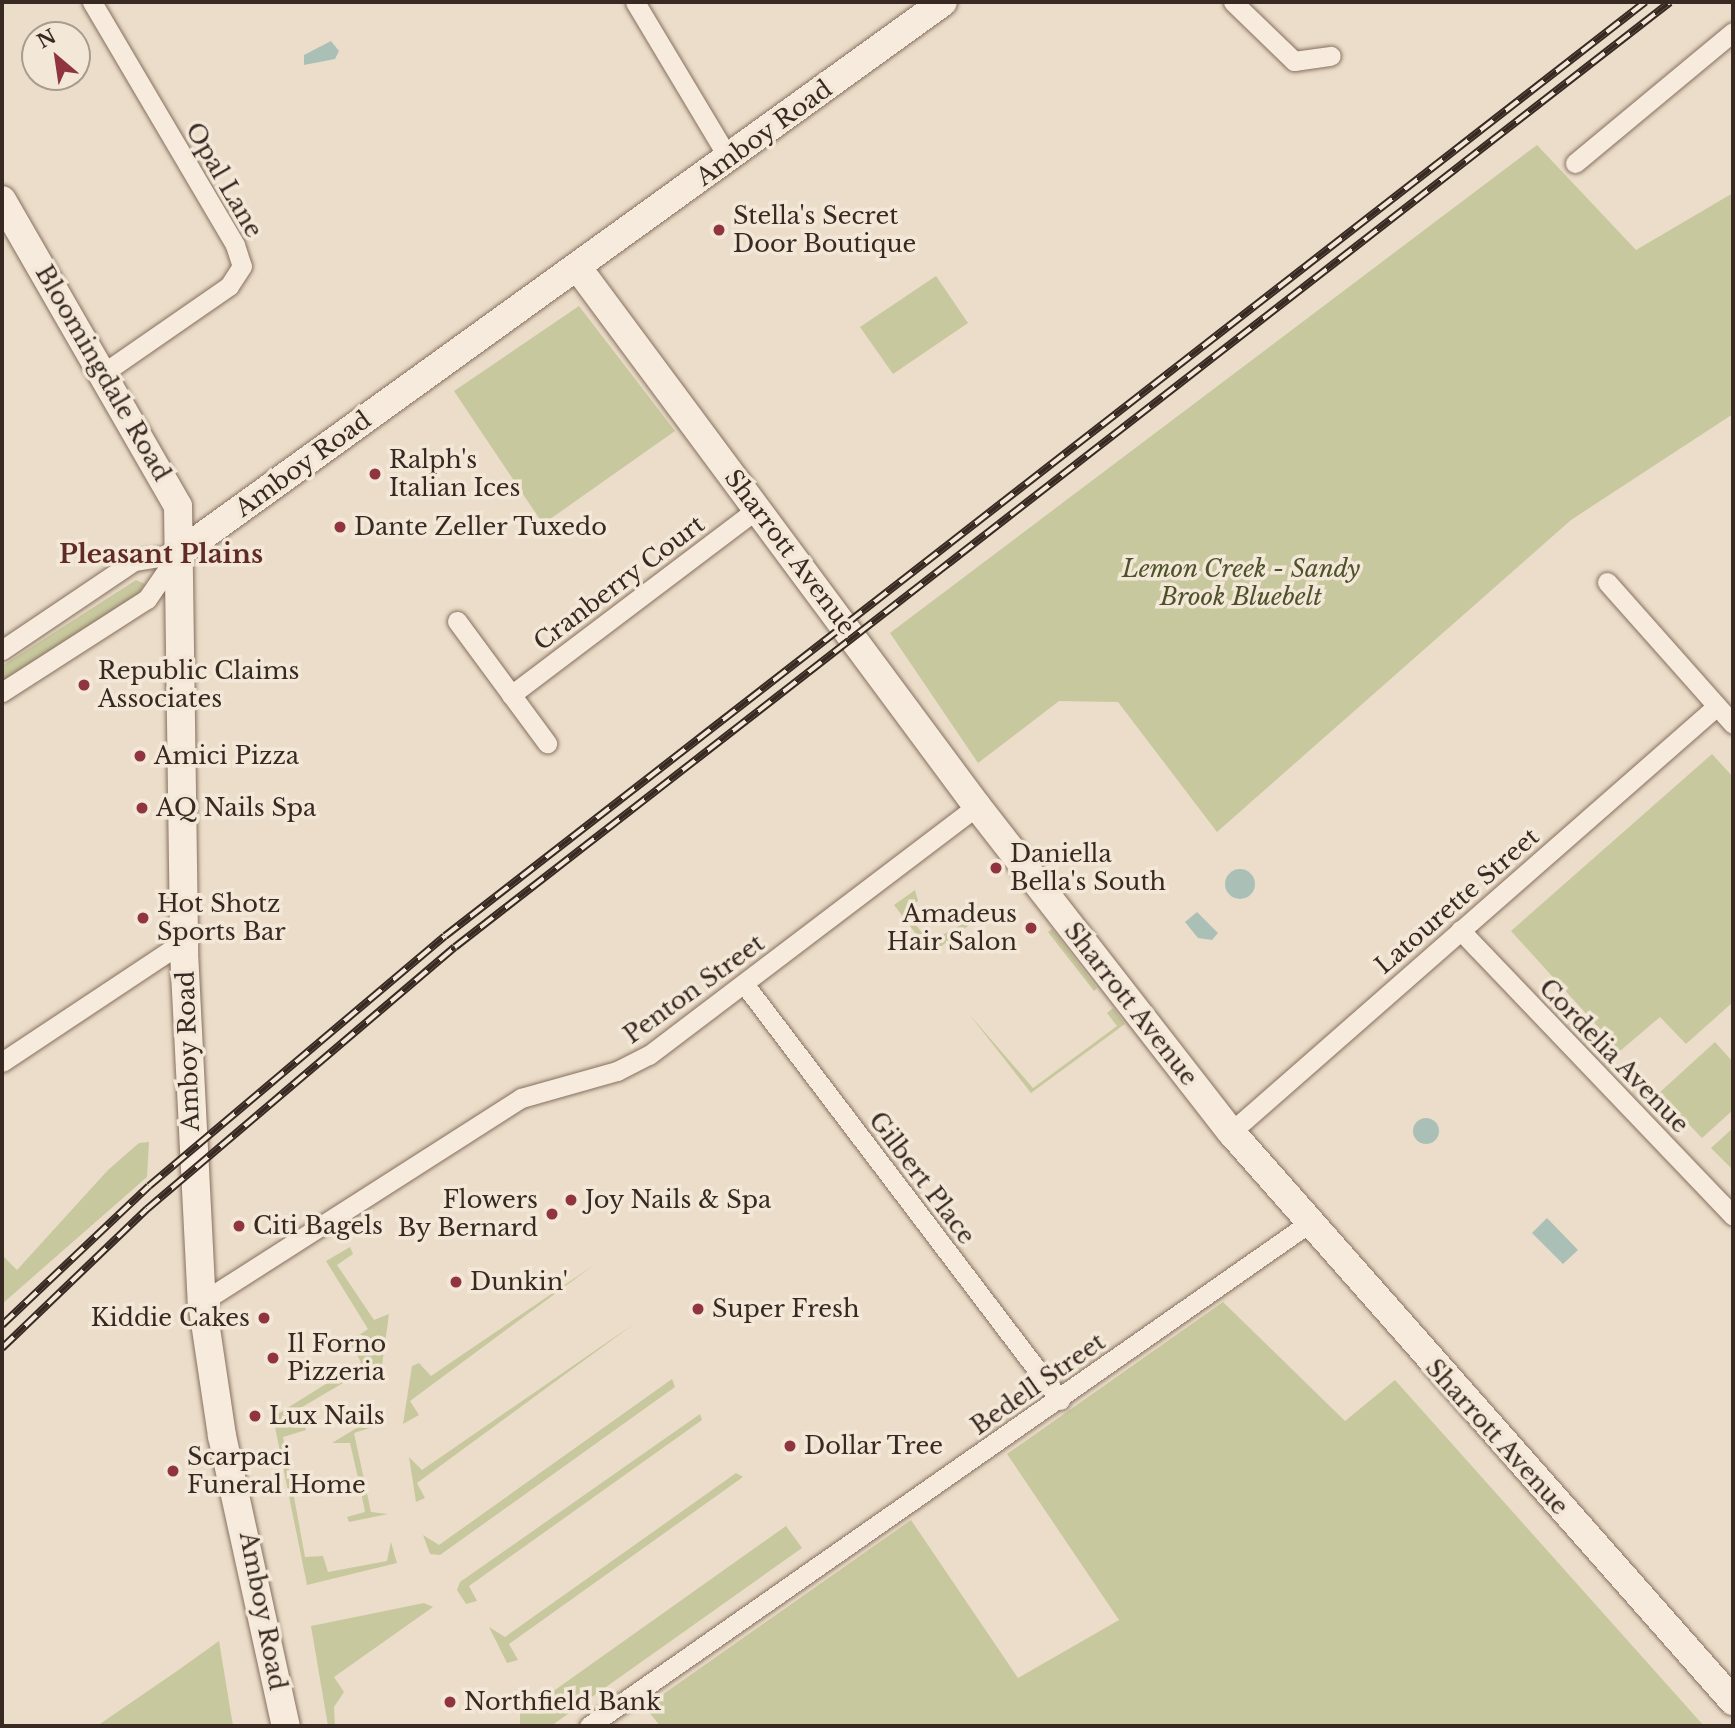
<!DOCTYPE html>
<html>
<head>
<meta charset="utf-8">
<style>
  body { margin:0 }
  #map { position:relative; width:1735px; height:1728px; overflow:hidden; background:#ebddc9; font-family:"Libre Baskerville",serif }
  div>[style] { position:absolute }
  .green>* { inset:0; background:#c8c89e }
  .water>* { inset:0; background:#aac0b7 }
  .round { border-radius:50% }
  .roads { filter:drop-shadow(0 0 2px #866f5f) drop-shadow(0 0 2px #866f5f) }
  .street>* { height:19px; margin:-9.5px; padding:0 9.5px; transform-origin:9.5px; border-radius:9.5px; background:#f6ebdc }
  .secondary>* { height:28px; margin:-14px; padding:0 14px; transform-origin:14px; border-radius:14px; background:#f6ebdc }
  .rail>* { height:8px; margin-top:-4px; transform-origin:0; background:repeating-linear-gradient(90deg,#f3e8d8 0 16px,#382a22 0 32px); box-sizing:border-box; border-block:2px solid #382a22 }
  .dots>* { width:19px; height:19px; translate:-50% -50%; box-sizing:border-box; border:4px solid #f3e8d8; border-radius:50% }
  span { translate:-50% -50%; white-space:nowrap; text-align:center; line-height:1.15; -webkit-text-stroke:7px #f3e8d8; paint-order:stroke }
  .street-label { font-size:24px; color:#382a22 }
  .poi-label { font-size:24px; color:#382a22 }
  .left { translate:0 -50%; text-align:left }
  .right { translate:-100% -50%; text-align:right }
  .park-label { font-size:24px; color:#4d522a; font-style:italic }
  .neighbourhood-label { font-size:26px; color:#612a25; font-weight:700 }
  .frame { position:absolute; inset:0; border:4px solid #382a22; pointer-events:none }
  .north { position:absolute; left:21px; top:21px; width:70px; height:70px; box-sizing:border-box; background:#f3e8d8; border:2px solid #a89c8f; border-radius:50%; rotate:331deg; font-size:19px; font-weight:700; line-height:28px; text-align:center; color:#382a22 }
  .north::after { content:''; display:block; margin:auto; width:24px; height:32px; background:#903540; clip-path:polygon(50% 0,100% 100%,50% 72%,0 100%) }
</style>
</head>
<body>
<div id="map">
  <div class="green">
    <div style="clip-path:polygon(1537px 145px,1636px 250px,1733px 193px,1733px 414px,1571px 520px,1217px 832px,1118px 702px,1059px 701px,978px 763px,890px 633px)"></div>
    <div style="clip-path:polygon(936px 276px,968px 323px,893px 374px,860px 327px)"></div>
    <div style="clip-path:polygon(579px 306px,675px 431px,543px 524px,454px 391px)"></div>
    <div style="clip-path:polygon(136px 580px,145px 584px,138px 594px,2px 681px,2px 666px)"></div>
    <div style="clip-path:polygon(1712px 754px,1733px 777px,1733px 1002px,1686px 1044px,1660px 1017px,1620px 1051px,1511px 931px)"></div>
    <div style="clip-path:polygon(915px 890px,918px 901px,906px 912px,929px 942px,967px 922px,979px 906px,985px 913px,931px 954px,894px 905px)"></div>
    <div style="clip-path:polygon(1052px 929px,1097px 988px,1094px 991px,1048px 932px)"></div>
    <div style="clip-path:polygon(1113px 1008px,1125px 1024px,1031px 1093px,969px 1014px,1033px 1088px,1117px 1026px,1107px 1013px)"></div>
    <div style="clip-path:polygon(1715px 1042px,1733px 1062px,1733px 1110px,1702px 1138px,1659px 1093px)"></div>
    <div style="clip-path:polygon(1733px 1128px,1733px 1170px,1711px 1148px)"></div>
    <div style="clip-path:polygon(149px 1142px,147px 1177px,2px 1304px,2px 1255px,17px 1270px,108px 1170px,139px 1143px)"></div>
    <div style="clip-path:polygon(350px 1247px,353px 1254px,337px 1265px,374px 1320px,389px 1314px,380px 1380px,367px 1369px,297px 1410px,306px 1430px,283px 1437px,305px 1557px,323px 1556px,328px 1572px,387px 1561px,391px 1542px,397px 1563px,307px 1585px,273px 1417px,361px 1362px,349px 1342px,368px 1329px,326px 1261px)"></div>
    <div style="clip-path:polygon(594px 1265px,410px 1401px,419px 1415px,403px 1424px,412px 1366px,419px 1363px,431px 1376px)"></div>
    <div style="clip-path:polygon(1223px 1302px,1345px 1421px,1395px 1380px,1704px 1726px,660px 1726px,645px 1707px,911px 1520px,1018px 1678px,1119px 1620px,1007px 1454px)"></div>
    <div style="clip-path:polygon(635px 1323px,417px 1483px,425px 1498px,416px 1502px,409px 1457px,422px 1470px)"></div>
    <div style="clip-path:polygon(672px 1379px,675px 1387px,440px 1555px,430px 1554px,423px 1535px,439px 1545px)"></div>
    <div style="clip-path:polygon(700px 1414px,702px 1420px,469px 1586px,477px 1601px,466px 1604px,457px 1590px,460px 1582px)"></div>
    <div style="clip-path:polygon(368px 1421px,373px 1427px,354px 1433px,371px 1512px,388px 1514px,349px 1522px,347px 1517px,365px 1512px,359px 1482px,350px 1443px,332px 1443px)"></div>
    <div style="clip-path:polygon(736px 1473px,743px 1477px,509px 1644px,518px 1660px,507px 1663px,489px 1627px,505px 1637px)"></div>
    <div style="clip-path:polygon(786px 1526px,802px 1548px,551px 1726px,520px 1726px,520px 1695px,531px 1707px)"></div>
    <div style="clip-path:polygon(424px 1603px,433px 1607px,334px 1677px,344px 1692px,334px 1707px,335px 1726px,328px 1726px,311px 1626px)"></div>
    <div style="clip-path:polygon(219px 1641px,233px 1726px,97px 1726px,177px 1671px)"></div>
  </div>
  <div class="water">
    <div style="clip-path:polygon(331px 41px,339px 51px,335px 59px,304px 65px,304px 55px)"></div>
    <div class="round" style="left:1225px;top:869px;width:30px;height:30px"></div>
    <div style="clip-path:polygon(1197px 912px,1218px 933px,1212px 940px,1198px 938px,1185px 922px)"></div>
    <div class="round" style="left:1413px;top:1118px;width:26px;height:26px"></div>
    <div style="clip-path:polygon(1547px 1218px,1578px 1250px,1563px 1264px,1532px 1233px)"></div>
  </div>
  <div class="roads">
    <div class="street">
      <div style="left:92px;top:2px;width:282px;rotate:59.5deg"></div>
      <div style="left:235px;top:245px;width:22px;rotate:72deg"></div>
      <div style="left:242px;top:266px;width:24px;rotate:123deg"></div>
      <div style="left:229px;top:286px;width:155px;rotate:145.3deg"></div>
      <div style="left:635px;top:2px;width:183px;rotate:59.1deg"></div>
      <div style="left:1233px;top:2px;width:85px;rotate:44deg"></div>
      <div style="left:1294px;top:61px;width:37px;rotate:-8deg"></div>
      <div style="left:1575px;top:163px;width:205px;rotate:-39.7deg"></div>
      <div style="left:1607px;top:582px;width:190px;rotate:48.4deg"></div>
      <div style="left:457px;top:621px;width:152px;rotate:53.6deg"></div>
      <div style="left:2px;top:650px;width:159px;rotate:-34deg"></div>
      <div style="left:134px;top:561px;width:45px;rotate:-9deg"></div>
      <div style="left:2px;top:692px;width:172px;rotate:-32.7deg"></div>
      <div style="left:147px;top:599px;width:55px;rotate:-55.4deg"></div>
      <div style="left:511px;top:695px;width:308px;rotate:-37.1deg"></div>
      <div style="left:1460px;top:930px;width:395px;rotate:46.3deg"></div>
      <div style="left:745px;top:985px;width:521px;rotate:52.8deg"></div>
      <div style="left:2px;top:1062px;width:219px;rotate:-33.6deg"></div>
      <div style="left:1231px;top:1132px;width:646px;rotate:-41.24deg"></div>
      <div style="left:202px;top:1302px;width:379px;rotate:-32.6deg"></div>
      <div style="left:521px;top:1098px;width:100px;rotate:-15.7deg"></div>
      <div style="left:617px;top:1071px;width:36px;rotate:-27deg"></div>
      <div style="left:649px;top:1055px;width:412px;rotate:-37.2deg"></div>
      <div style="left:589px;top:1726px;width:875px;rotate:-34.94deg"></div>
    </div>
    <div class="secondary">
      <div style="left:2px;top:200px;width:353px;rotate:60.1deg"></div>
      <div style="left:178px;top:506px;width:446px;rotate:89.2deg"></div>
      <div style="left:184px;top:952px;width:350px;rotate:87.1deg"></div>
      <div style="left:202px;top:1302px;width:135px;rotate:81.5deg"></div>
      <div style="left:222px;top:1436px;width:297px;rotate:77.6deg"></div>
      <div style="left:578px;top:268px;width:670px;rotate:53.44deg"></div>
      <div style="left:977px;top:806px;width:413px;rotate:52.1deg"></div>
      <div style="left:1231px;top:1132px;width:759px;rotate:48.58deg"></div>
      <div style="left:178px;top:554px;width:943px;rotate:-35.81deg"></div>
    </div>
  </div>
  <div class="rail">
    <div style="left:2px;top:1325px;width:202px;rotate:-43.4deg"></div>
    <div style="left:149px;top:1186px;width:387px;rotate:-40.2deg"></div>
    <div style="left:445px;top:936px;width:1521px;rotate:-37.89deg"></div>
    <div style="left:2px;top:1348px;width:201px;rotate:-43.8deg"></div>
    <div style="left:147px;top:1209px;width:404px;rotate:-40.4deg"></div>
    <div style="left:455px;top:947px;width:1539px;rotate:-37.87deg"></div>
  </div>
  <div class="dots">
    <div style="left:719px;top:230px;background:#903540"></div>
    <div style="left:375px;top:474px;background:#903540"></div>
    <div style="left:340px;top:527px;background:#903540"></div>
    <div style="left:84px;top:685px;background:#903540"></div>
    <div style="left:140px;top:756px;background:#903540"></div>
    <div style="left:142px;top:808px;background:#903540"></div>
    <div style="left:996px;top:868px;background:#903540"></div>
    <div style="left:143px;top:918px;background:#903540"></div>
    <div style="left:1031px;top:928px;background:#903540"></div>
    <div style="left:571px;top:1200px;background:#903540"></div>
    <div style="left:552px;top:1214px;background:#903540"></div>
    <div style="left:239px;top:1226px;background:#903540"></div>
    <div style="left:456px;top:1282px;background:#903540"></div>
    <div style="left:698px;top:1309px;background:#903540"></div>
    <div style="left:264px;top:1318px;background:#903540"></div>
    <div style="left:273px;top:1358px;background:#903540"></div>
    <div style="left:255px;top:1416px;background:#903540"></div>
    <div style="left:790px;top:1446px;background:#903540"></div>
    <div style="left:173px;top:1471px;background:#903540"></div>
    <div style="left:450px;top:1702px;background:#903540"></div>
  </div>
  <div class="street-label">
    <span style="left:764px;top:133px;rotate:-36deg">Amboy Road</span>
    <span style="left:224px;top:180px;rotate:60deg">Opal Lane</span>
    <span style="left:103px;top:373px;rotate:60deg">Bloomingdale Road</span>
    <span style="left:303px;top:464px;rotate:-36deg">Amboy Road</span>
    <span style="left:790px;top:552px;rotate:53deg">Sharrott Avenue</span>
    <span style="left:619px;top:583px;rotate:-37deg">Cranberry Court</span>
    <span style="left:1457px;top:901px;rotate:-41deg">Latourette Street</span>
    <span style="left:694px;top:989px;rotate:-36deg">Penton Street</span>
    <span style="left:1131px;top:1004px;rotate:52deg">Sharrott Avenue</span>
    <span style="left:188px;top:1051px;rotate:-92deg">Amboy Road</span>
    <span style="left:1614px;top:1056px;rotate:46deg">Cordelia Avenue</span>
    <span style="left:922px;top:1178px;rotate:53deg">Gilbert Place</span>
    <span style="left:1038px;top:1384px;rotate:-35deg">Bedell Street</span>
    <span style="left:1497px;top:1437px;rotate:48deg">Sharrott Avenue</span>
    <span style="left:263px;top:1611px;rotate:79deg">Amboy Road</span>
  </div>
  <div class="poi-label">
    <span class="left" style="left:733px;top:230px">Stella's Secret<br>Door Boutique</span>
    <span class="left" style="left:389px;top:474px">Ralph's<br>Italian Ices</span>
    <span class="left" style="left:354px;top:527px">Dante Zeller Tuxedo</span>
    <span class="left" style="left:98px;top:685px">Republic Claims<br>Associates</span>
    <span class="left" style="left:154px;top:756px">Amici Pizza</span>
    <span class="left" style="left:156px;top:808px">AQ Nails Spa</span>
    <span class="left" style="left:1010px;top:868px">Daniella<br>Bella's South</span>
    <span class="left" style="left:157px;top:918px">Hot Shotz<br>Sports Bar</span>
    <span class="right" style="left:1017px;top:928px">Amadeus<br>Hair Salon</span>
    <span class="right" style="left:538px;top:1214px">Flowers<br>By Bernard</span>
    <span class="left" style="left:585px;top:1200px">Joy Nails &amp; Spa</span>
    <span class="left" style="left:253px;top:1226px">Citi Bagels</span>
    <span class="left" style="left:470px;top:1282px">Dunkin'</span>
    <span class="left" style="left:712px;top:1309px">Super Fresh</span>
    <span class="right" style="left:250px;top:1318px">Kiddie Cakes</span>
    <span class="left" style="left:287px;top:1358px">Il Forno<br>Pizzeria</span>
    <span class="left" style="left:269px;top:1416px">Lux Nails</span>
    <span class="left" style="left:804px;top:1446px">Dollar Tree</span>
    <span class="left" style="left:187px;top:1471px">Scarpaci<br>Funeral Home</span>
    <span class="left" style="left:464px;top:1702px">Northfield Bank</span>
  </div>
  <div class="park-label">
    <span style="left:1241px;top:583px">Lemon Creek - Sandy<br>Brook Bluebelt</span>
  </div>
  <div class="neighbourhood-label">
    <span style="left:161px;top:555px">Pleasant Plains</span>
  </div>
  <div class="frame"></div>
  <div class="north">N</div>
</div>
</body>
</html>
